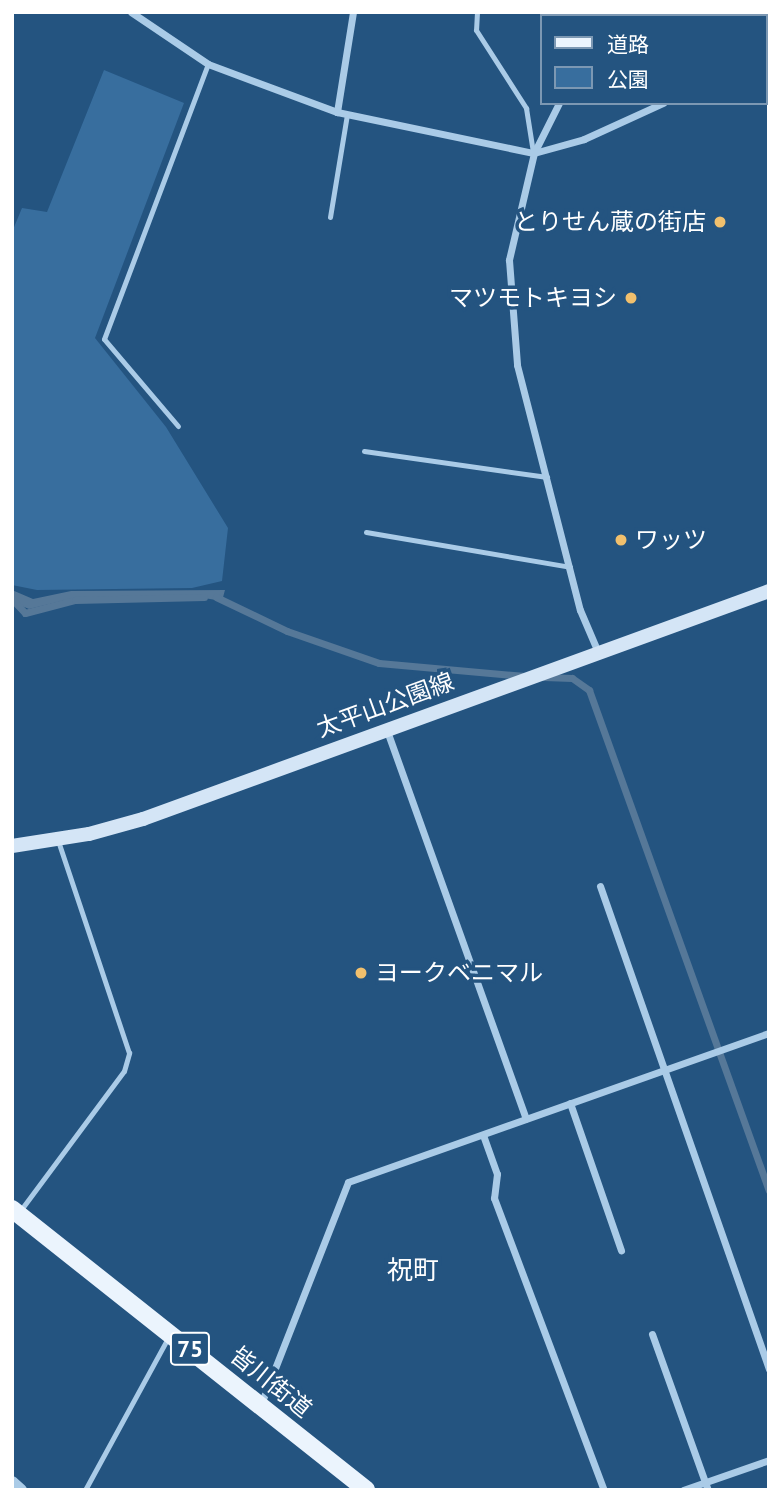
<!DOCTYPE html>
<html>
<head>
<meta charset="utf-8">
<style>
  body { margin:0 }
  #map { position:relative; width:781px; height:1502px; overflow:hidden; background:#245480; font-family:"PT Sans","Noto Sans JP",sans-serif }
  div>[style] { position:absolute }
  .green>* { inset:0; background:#386e9e }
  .water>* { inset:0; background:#567898 }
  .stream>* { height:7px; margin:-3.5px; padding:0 3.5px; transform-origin:3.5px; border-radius:3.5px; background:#567898 }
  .service>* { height:5px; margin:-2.5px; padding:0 2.5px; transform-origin:2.5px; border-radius:2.5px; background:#aacbe7 }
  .minor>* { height:7px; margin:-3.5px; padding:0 3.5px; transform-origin:3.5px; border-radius:3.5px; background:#aacbe7 }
  .tertiary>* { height:12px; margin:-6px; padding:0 6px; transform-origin:6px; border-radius:6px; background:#aacbe7 }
  .secondary>* { height:14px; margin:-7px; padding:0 7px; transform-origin:7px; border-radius:7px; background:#d4e5f6 }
  .primary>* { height:18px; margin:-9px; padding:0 9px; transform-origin:9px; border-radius:9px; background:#ebf4fd }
  .dots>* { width:19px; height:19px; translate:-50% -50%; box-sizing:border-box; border:4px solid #245480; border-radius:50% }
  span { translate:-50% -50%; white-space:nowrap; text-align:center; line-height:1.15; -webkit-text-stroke:7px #245480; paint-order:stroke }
  .shield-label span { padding:2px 5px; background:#245480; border:2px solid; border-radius:5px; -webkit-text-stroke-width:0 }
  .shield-label { font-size:23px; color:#fff; font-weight:700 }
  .poi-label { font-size:24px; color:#fff }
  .right { translate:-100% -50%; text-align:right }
  .left { translate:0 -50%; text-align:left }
  .street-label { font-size:24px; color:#fff }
  .neighbourhood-label { font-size:26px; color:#fff }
  .frame { position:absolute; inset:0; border:14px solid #fff; pointer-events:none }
  .legend { position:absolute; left:540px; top:14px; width:228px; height:91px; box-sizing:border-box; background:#245480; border:2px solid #7c98b3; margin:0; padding:9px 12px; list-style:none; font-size:21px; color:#fff }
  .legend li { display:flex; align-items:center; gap:14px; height:35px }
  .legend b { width:35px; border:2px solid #7c98b3 }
</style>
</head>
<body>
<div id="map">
  <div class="green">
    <div style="clip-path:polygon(104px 70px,184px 103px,95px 338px,166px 427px,228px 528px,222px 581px,192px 588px,37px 590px,12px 585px,12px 232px,22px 208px,47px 212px)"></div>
  </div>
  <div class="water">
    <div style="clip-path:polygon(12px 590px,33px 599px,71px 591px,225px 590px,222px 601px,192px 596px,66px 600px,29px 609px,12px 602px)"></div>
  </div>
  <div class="stream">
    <div style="left:216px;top:597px;width:79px;rotate:25.6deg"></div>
    <div style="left:287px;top:631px;width:97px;rotate:19.2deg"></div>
    <div style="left:379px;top:663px;width:147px;rotate:5.1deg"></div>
    <div style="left:12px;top:599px;width:19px;rotate:47deg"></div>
    <div style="left:25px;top:613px;width:52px;rotate:-14.6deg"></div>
    <div style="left:75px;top:600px;width:129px;rotate:-1.3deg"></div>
    <div style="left:544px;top:677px;width:28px;rotate:2deg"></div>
    <div style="left:572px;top:678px;width:21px;rotate:35deg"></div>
    <div style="left:589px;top:690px;width:532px;rotate:70.24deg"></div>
  </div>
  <div class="service">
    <div style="left:477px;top:12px;width:18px;rotate:93deg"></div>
    <div style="left:476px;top:30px;width:93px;rotate:57.3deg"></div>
    <div style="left:526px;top:108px;width:45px;rotate:81deg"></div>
    <div style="left:330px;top:217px;width:104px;rotate:-80.6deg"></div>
    <div style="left:178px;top:426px;width:114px;rotate:-130.4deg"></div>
    <div style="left:104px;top:339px;width:294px;rotate:-69.3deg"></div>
    <div style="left:364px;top:451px;width:185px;rotate:8.1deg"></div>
    <div style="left:366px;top:532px;width:207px;rotate:9.7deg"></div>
    <div style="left:20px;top:1211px;width:174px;rotate:-53.4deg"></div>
    <div style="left:124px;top:1071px;width:19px;rotate:-74deg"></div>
    <div style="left:129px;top:1053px;width:224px;rotate:-108.5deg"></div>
    <div style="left:85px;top:1490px;width:175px;rotate:-61.4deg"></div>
  </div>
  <div class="minor">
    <div style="left:131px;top:12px;width:93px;rotate:34deg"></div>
    <div style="left:208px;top:64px;width:138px;rotate:20.4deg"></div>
    <div style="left:337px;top:112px;width:201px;rotate:11.8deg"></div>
    <div style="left:534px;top:153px;width:52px;rotate:-15.6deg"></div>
    <div style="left:584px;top:139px;width:87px;rotate:-24.5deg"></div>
    <div style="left:586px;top:16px;width:4px;rotate:-76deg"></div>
    <div style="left:765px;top:49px;width:4px;rotate:-27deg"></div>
    <div style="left:559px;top:103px;width:56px;rotate:116.6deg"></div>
    <div style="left:534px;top:153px;width:110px;rotate:103.2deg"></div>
    <div style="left:509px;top:260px;width:105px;rotate:85.6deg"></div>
    <div style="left:517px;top:365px;width:253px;rotate:75.6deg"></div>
    <div style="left:580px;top:610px;width:46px;rotate:66.8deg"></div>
    <div style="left:337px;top:112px;width:101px;rotate:-80.9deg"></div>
    <div style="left:386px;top:728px;width:415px;rotate:70.3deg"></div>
    <div style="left:600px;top:886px;width:512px;rotate:70.72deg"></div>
    <div style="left:570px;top:1103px;width:156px;rotate:70.9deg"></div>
    <div style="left:483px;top:1135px;width:41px;rotate:70.3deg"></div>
    <div style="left:497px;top:1174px;width:24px;rotate:97deg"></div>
    <div style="left:494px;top:1198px;width:312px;rotate:69.4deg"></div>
    <div style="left:652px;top:1334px;width:166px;rotate:70.3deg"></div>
    <div style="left:261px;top:1404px;width:238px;rotate:-68.6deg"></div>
    <div style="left:348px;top:1182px;width:447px;rotate:-19.5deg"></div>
    <div style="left:683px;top:1490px;width:91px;rotate:-19.2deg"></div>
  </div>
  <div class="tertiary">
    <div style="left:12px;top:1482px;width:12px;rotate:42deg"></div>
  </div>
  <div class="secondary">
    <div style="left:12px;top:846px;width:78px;rotate:-8.9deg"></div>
    <div style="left:89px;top:834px;width:56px;rotate:-15.5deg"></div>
    <div style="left:143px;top:819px;width:666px;rotate:-20.01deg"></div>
  </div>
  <div class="primary">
    <div style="left:12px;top:1209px;width:452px;rotate:38.4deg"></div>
  </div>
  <div class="dots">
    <div style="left:720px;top:222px;background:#f1c06d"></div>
    <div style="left:631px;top:298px;background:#f1c06d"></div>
    <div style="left:621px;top:540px;background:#f1c06d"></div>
    <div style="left:361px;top:973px;background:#f1c06d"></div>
  </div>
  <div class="shield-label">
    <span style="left:190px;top:1349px">75</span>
  </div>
  <div class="poi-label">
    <span class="right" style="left:706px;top:222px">とりせん蔵の街店</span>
    <span class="right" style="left:617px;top:298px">マツモトキヨシ</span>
    <span class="left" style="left:635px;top:540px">ワッツ</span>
    <span class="left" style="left:375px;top:973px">ヨークベニマル</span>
  </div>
  <div class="street-label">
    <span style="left:385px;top:705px;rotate:-20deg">太平山公園線</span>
    <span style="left:271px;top:1382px;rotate:39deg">皆川街道</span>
  </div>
  <div class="neighbourhood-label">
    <span style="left:413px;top:1270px">祝町</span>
  </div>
  <div class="frame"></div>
  <ul class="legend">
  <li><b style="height:9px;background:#ebf4fd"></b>道路</li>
  <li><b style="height:19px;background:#386e9e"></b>公園</li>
  </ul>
</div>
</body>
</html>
